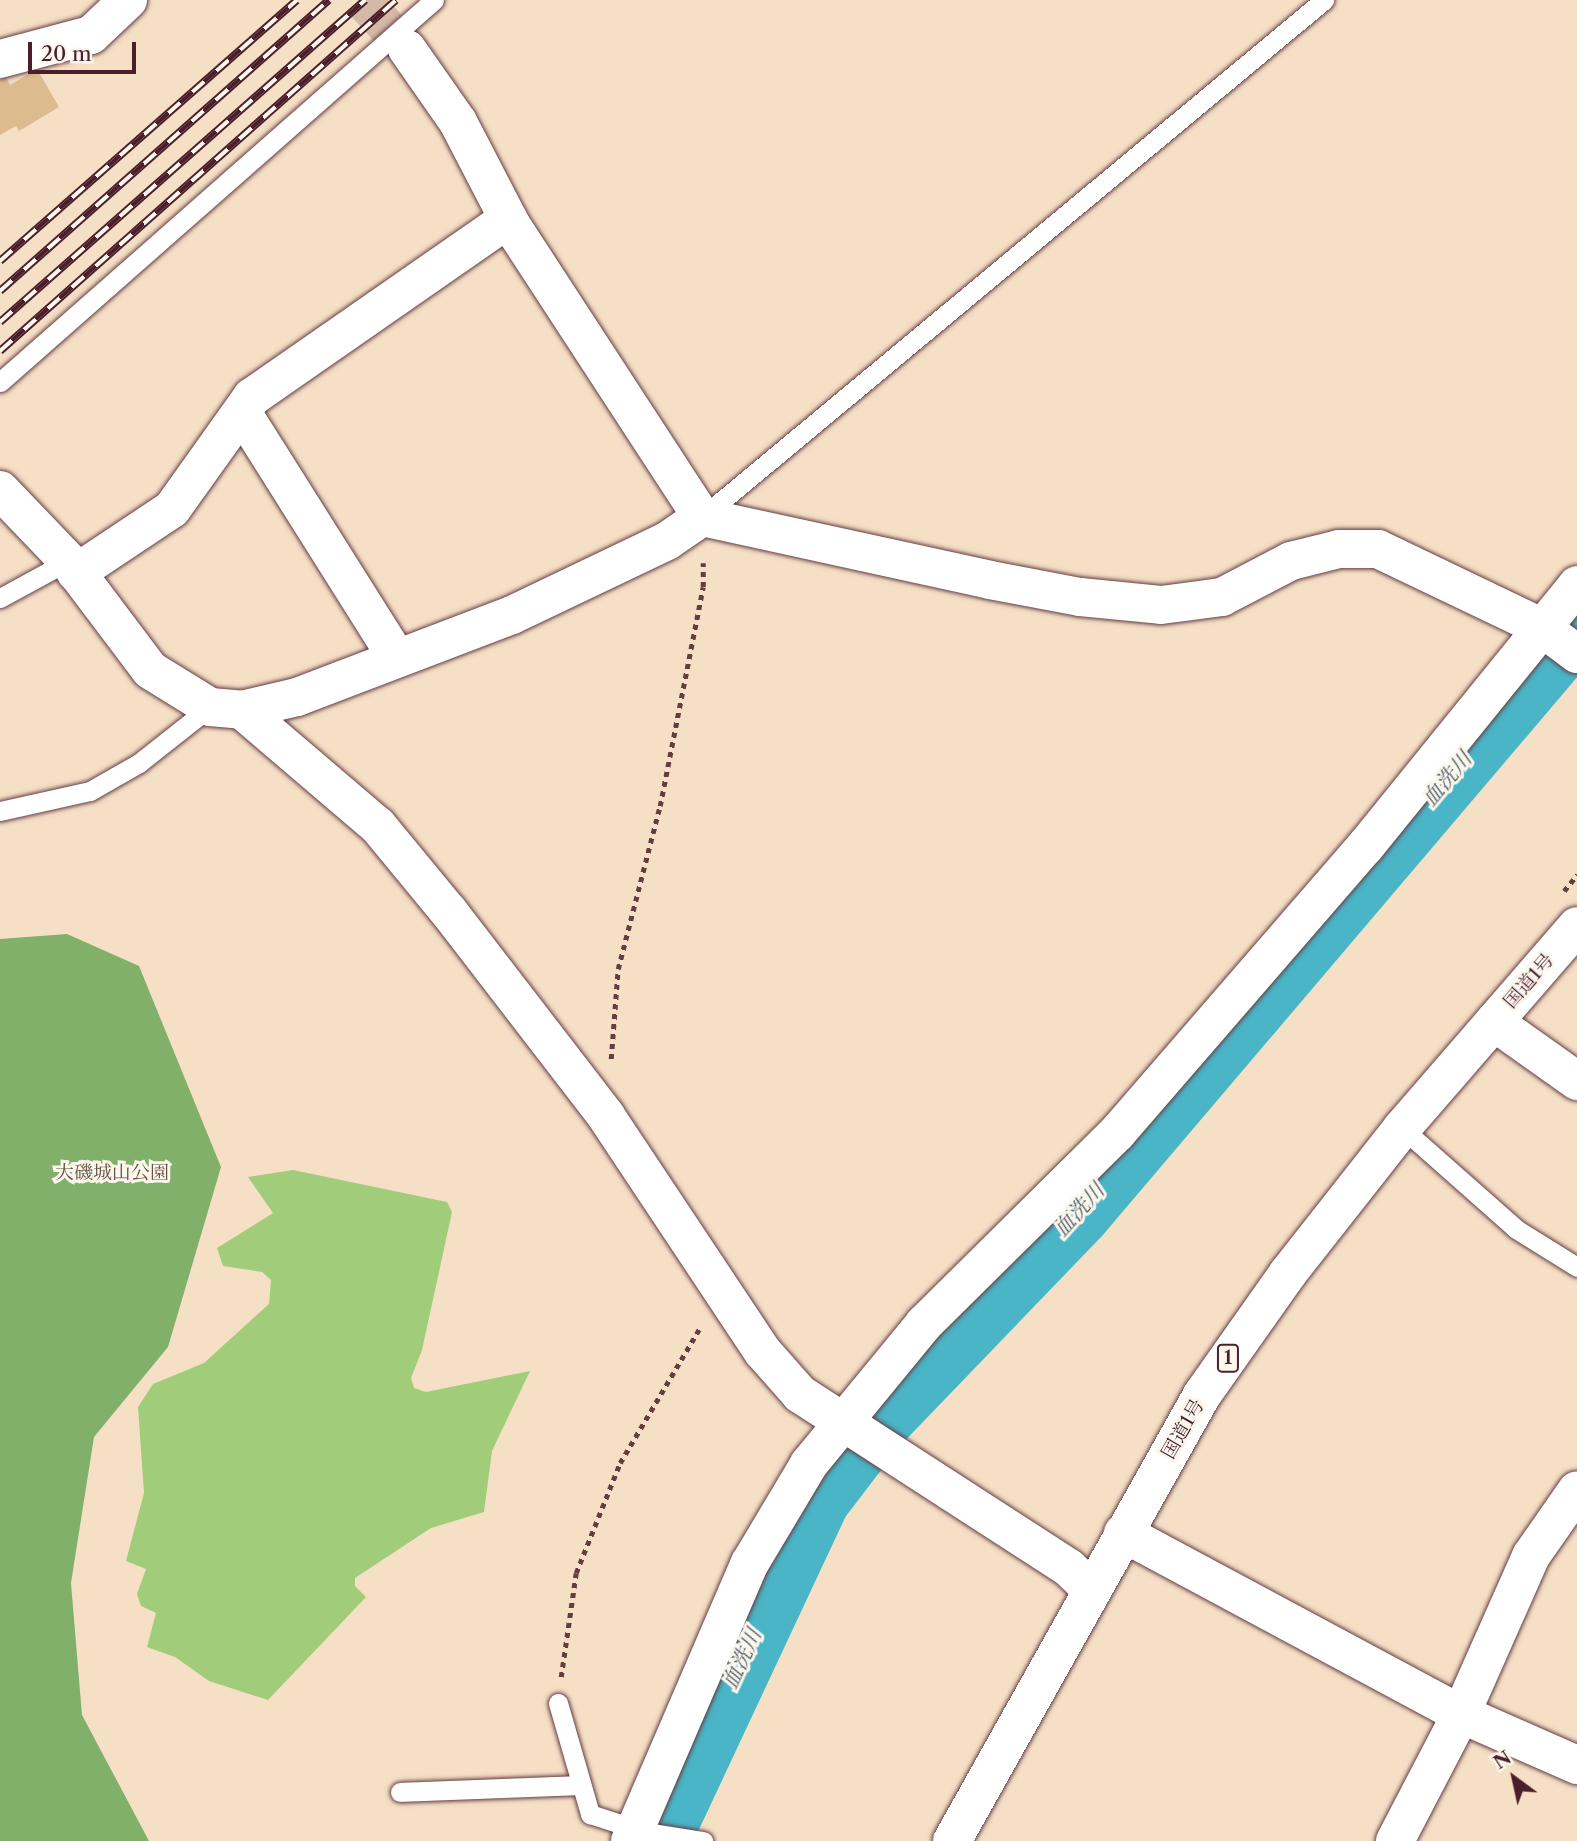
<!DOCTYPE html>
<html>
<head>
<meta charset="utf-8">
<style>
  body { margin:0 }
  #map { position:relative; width:1577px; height:1841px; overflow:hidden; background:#f5dfc5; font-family:"Libre Caslon Text","Noto Serif JP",serif }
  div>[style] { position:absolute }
  .green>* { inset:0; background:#a1cd7a }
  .forest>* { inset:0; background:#80b06a }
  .river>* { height:65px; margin:-32.5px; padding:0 32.5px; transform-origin:32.5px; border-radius:32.5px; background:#49b5c6 }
  .building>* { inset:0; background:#dcbb8f }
  .minor-tunnel>* { height:38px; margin-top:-19px; transform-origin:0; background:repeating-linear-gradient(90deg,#d3b9a6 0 38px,transparent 0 57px) }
  .path>* { height:4.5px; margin-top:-2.25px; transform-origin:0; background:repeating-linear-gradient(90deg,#643c42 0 5px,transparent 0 10px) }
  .roads { filter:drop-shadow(0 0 2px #643c42) drop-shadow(0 0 2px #643c42) }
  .service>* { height:19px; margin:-9.5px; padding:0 9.5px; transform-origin:9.5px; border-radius:9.5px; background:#fff }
  .minor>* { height:38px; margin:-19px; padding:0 19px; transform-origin:19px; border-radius:19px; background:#fff }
  .trunk>* { height:38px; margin:-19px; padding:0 19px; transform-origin:19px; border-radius:19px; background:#fff }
  .rail>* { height:8px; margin-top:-4px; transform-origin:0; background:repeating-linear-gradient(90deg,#fbf7ec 0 16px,#4a1f2b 0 32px); box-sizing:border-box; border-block:2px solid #4a1f2b }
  span { translate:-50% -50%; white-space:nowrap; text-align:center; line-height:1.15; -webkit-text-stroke:6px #fbf7ec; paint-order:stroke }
  .shield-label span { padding:2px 5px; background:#fbf7ec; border:2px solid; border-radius:5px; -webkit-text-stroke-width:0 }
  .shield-label { font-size:18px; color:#4a1f2b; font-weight:700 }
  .street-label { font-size:19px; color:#4a1f2b }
  .park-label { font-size:19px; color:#645343 }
  .water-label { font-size:21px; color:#4a5b69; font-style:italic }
  .north { position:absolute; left:1479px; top:1743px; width:70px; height:70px; -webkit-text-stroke:5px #fbf7ec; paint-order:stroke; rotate:327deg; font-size:19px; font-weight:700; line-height:28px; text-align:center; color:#4a1f2b }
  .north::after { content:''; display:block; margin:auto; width:24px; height:32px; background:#4a1f2b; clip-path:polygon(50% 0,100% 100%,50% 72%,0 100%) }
  .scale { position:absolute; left:28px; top:42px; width:108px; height:32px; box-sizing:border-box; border:4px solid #4a1f2b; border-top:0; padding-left:9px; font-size:21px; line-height:24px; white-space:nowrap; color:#4a1f2b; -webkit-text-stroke:5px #fbf7ec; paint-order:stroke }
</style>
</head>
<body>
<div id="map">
  <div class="green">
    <div style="clip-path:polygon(293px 1170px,447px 1202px,452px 1212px,422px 1350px,411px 1378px,414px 1388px,426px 1392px,530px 1371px,492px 1451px,484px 1512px,431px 1528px,355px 1578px,355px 1586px,366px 1597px,268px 1700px,209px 1681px,175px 1657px,147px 1647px,156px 1613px,141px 1606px,137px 1594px,146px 1569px,126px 1561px,144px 1493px,138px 1407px,153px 1384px,204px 1363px,269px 1304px,271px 1280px,262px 1272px,223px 1266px,217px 1248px,273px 1213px,248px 1177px)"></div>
  </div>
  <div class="forest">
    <div style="clip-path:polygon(67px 934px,139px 966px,221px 1167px,168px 1347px,94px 1437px,71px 1583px,82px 1715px,149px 1841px,0 1841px,0 939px)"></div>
  </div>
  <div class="river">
    <div style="left:657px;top:1841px;width:379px;rotate:-64.9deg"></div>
    <div style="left:818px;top:1498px;width:91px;rotate:-52.6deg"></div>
    <div style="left:873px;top:1426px;width:296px;rotate:-46.1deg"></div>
    <div style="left:1078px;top:1213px;width:770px;rotate:-49.63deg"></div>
  </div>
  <div class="building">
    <div style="clip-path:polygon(37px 69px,59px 107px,19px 131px,16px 126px,0 135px,0 80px,6px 77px,10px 85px)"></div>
  </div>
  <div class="minor-tunnel">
    <div style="left:362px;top:0;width:67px;rotate:47.4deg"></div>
  </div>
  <div class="path">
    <div style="left:1564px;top:891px;width:21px;rotate:-51deg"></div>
    <div style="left:611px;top:1059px;width:90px;rotate:-85.6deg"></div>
    <div style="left:618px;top:969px;width:168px;rotate:-75.6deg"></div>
    <div style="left:660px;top:806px;width:223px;rotate:-78.9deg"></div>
    <div style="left:703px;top:587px;width:24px;rotate:-90deg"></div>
    <div style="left:561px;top:1677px;width:105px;rotate:-81.8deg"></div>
    <div style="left:576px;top:1573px;width:118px;rotate:-68.2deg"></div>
    <div style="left:620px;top:1463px;width:159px;rotate:-59.4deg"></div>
  </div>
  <div class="roads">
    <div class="service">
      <div style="left:0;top:382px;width:578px;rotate:-41.35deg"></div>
      <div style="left:702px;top:517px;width:809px;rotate:-39.73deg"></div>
      <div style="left:0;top:598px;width:77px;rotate:-28.6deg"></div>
      <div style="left:0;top:811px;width:92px;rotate:-12.5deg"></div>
      <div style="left:90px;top:791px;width:56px;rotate:-29.7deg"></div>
      <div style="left:139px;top:763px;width:90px;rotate:-38.3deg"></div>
      <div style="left:1402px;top:1128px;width:152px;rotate:41.5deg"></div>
      <div style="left:1516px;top:1229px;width:72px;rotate:31.9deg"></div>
      <div style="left:558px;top:1703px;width:116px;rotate:73.9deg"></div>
      <div style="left:590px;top:1814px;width:58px;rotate:18.1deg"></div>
      <div style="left:645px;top:1832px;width:59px;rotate:8.8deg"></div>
      <div style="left:400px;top:1792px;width:179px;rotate:-2.2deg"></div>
    </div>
    <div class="minor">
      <div style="left:407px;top:49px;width:89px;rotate:55.1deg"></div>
      <div style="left:458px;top:122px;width:117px;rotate:62.6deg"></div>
      <div style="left:512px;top:226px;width:348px;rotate:56.9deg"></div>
      <div style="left:702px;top:517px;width:42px;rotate:145.6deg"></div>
      <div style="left:667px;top:541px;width:172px;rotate:154.5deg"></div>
      <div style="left:512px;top:615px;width:230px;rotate:159.1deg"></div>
      <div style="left:297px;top:697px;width:57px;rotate:166.7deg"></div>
      <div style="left:242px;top:710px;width:179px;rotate:40.5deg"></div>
      <div style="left:378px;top:826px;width:112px;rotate:50.5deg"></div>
      <div style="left:449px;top:912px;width:257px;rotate:52.4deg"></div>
      <div style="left:606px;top:1116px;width:283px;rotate:56.4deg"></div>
      <div style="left:763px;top:1352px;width:56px;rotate:48.6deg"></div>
      <div style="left:800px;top:1394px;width:320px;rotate:32.9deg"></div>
      <div style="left:1069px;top:1568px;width:29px;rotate:44deg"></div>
      <div style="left:0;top:59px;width:94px;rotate:-14.8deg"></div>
      <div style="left:91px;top:35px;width:51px;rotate:-43.4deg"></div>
      <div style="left:242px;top:412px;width:291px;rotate:57.8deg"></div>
      <div style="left:0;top:490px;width:98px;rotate:46.2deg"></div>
      <div style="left:68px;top:561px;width:136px;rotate:53deg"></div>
      <div style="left:150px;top:670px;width:70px;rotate:31.7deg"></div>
      <div style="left:210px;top:707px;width:32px;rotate:5deg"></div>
      <div style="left:702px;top:517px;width:295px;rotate:12.3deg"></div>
      <div style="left:990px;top:580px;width:92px;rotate:10.7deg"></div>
      <div style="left:1080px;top:597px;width:81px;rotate:5.6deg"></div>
      <div style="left:1161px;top:605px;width:62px;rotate:-7.5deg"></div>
      <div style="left:1222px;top:597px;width:78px;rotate:-27.6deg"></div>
      <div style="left:1291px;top:561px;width:49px;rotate:-14deg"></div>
      <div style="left:1339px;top:549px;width:39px"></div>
      <div style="left:1378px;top:549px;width:181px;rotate:25.6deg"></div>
      <div style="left:1541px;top:627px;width:45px;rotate:36.9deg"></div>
      <div style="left:76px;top:573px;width:115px;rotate:-33.7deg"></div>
      <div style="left:172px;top:509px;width:138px;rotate:-54.5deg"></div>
      <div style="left:252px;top:397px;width:312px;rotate:-34.8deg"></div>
      <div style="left:1494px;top:1022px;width:102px;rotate:35.4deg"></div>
      <div style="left:1123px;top:1533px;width:383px;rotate:28.2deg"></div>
      <div style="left:1461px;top:1714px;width:127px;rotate:23.7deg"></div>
      <div style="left:630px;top:1841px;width:303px;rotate:-66.7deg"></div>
      <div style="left:750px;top:1563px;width:115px;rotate:-59.2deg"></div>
      <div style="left:809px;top:1464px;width:181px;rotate:-50.6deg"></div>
      <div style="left:924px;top:1324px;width:272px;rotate:-44.7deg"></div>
      <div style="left:1117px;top:1133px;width:379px;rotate:-49.1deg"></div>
      <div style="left:1365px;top:847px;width:337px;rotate:-51deg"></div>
      <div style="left:1395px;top:1841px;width:143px;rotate:-62.5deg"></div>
      <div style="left:1461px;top:1714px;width:173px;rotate:-66.1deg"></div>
      <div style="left:1531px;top:1556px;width:80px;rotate:-55.1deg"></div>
    </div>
    <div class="trunk">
      <div style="left:952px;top:1841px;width:511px;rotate:-60.73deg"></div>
      <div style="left:1202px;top:1395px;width:149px;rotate:-54.8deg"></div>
      <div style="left:1288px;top:1273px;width:184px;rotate:-51.8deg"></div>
      <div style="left:1402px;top:1128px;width:267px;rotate:-49.1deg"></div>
    </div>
  </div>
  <div class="rail">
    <div style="left:0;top:261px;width:395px;rotate:-41.3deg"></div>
    <div style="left:0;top:291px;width:439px;rotate:-41.5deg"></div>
    <div style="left:0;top:322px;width:487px;rotate:-41.4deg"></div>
    <div style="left:0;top:351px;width:529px;rotate:-41.55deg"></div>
  </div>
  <div class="shield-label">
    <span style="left:1228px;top:1358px">1</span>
  </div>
  <div class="street-label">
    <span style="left:1529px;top:981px;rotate:-49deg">国道1号</span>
    <span style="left:1183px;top:1429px;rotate:-60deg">国道1号</span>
  </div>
  <div class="park-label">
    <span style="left:112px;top:1173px">大磯城山公園</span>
  </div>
  <div class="water-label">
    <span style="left:1447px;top:779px;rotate:-50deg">血洗川</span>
    <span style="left:1079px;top:1210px;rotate:-48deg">血洗川</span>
    <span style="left:742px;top:1659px;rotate:-65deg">血洗川</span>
  </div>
  <div class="north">N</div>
  <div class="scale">20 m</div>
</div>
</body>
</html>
